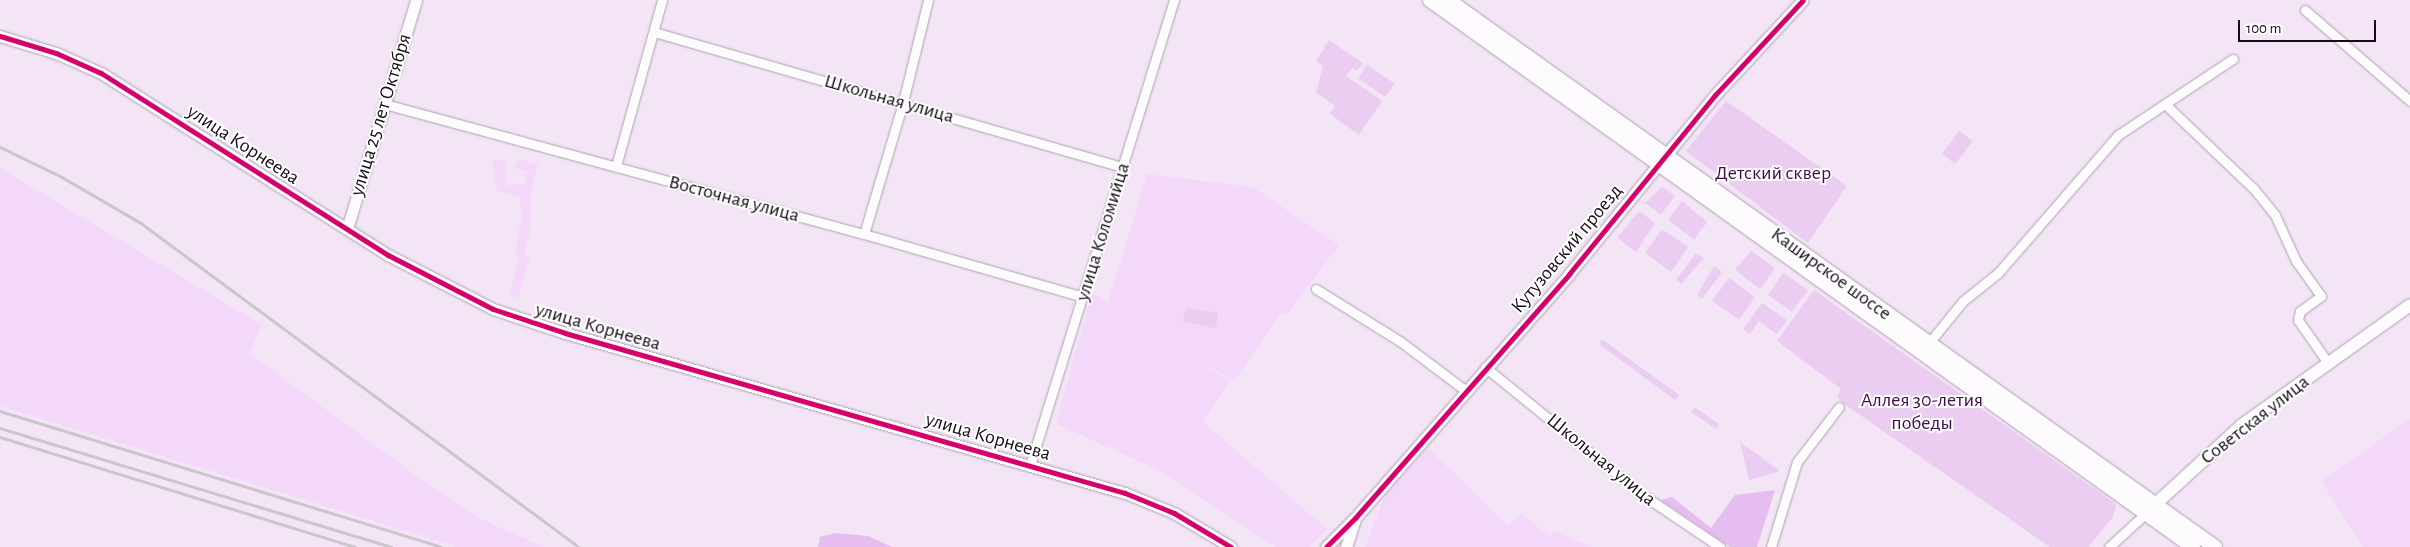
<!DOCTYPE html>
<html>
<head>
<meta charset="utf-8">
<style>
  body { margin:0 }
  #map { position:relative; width:2410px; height:547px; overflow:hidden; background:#f3e5f6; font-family:"Alegreya Sans",sans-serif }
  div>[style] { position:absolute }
  .built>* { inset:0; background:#f4d8fa }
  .green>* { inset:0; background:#eacdf1 }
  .forest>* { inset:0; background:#e6bdef }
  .roads { filter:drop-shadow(0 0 1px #ada1b0) drop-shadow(0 0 1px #ada1b0) }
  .minor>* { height:9px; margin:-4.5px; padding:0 4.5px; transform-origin:4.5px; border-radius:4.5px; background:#fdfbfe }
  .tertiary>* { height:11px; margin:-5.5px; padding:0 5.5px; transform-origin:5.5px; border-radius:5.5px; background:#fdfbfe }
  .secondary>* { height:12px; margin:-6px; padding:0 6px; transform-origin:6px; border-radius:6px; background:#fdfbfe }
  .primary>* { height:14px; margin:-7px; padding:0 7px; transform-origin:7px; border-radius:7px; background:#fdfbfe }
  .rail>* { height:2.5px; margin:-1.25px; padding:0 1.25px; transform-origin:1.25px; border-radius:1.25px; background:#cac6cb }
  .cycleway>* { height:5px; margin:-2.5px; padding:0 2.5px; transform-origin:2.5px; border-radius:2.5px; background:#d6006c }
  span { translate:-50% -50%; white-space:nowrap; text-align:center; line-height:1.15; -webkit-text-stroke:4px #fff; paint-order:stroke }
  .street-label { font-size:20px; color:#170b19 }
  .park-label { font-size:20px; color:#440a50 }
  .scale { position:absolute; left:2238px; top:20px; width:138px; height:22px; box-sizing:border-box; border:2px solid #170b19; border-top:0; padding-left:6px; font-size:15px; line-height:18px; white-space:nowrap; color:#170b19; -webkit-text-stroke:4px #fff; paint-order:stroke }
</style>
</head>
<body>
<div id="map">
  <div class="built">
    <div style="clip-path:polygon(492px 159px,505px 160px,505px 185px,524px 184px,527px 172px,515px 168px,519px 159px,538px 165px,531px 190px,530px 232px,524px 256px,530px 257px,518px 298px,509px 295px,520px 256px,515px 254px,521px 218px,520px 198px,497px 191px)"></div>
    <div style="clip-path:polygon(0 168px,262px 325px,249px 353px,432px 487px,481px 519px,544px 547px,458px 547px,0 406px)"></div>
    <div style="clip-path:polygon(1147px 174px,1253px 187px,1339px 245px,1286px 316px,1281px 313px,1234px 381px,1190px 355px,1230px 381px,1203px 422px,1327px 529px,1310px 547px,1276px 547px,1156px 469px,1056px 424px,1092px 293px,1108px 303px)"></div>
    <div style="clip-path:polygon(2410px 419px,2410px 547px,2363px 547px,2321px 481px)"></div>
    <div style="clip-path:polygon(1428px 448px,1509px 526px,1520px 513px,1550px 536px,1554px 531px,1592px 547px,1365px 547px,1384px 496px)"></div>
  </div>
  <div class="green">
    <div style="clip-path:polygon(1329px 40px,1363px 63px,1357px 71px,1352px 68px,1346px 76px,1382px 101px,1359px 135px,1330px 114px,1335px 106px,1316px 92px,1323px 66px,1316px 61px)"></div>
    <div style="clip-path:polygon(1367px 65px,1395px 84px,1385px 97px,1358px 78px)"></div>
    <div style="clip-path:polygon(1726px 101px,1847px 186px,1808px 243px,1686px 151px)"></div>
    <div style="clip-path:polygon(1959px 131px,1973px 141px,1955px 164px,1942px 154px)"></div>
    <div style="clip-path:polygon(1662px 187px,1675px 196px,1661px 215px,1645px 203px)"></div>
    <div style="clip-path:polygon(1682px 201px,1707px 222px,1694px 240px,1668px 220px)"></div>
    <div style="clip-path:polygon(1639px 211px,1655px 223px,1636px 252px,1617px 238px)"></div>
    <div style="clip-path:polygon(1662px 229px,1688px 247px,1671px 272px,1645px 253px)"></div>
    <div style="clip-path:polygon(1751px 251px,1775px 268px,1760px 289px,1735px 270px)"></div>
    <div style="clip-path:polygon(1696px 253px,1704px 258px,1681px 284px,1676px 280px)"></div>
    <div style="clip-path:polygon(1714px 266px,1722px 272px,1702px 299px,1697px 295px)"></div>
    <div style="clip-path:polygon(1783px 273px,1808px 290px,1792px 312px,1768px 295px)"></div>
    <div style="clip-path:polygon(1729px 278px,1755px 297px,1739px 320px,1712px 301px)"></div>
    <div style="clip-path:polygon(1814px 290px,2116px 504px,2113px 517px,2088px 547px,2050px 547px,1840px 401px,1837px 396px,1841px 389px,1777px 341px)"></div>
    <div style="clip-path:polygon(1762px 303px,1787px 320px,1777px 334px,1759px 321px,1750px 334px,1743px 329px)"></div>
    <div style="clip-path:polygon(1186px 307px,1218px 313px,1216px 328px,1183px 322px)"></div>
    <div style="clip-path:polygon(1602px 339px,1679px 395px,1675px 400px,1599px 344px)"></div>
    <div style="clip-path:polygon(1695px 407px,1719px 424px,1716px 429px,1691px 412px)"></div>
    <div style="clip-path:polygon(1740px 442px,1780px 471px,1749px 480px)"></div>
  </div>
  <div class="forest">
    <div style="clip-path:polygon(1775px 490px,1757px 547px,1730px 547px,1661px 500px,1672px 497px,1711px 528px,1735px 495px)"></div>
    <div style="clip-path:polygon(835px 533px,868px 536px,892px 547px,818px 547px,820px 537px)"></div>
  </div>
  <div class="roads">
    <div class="minor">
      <div style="left:2305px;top:10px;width:139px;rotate:40.9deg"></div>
      <div style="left:654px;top:32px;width:487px;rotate:16.1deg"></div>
      <div style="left:385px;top:104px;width:496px;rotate:15.2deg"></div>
      <div style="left:864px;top:234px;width:228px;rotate:16deg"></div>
      <div style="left:2166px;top:105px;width:122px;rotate:43.7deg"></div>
      <div style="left:2254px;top:189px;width:33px;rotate:51deg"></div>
      <div style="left:2275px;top:215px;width:51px;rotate:65.5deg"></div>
      <div style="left:2296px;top:261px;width:43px;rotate:54.5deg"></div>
      <div style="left:2321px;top:296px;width:26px;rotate:144deg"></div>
      <div style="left:2300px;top:311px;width:9px;rotate:103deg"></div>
      <div style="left:2298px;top:320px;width:52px;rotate:55.1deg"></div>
      <div style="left:616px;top:166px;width:172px;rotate:-74.5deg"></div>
      <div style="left:864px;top:234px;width:138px;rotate:-73.5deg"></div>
      <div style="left:903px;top:102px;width:105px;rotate:-76.2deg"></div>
      <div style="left:1316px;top:289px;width:100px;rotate:31.9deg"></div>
      <div style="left:1401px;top:342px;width:80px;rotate:36.9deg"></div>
      <div style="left:1928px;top:344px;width:55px;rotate:-50.9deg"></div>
      <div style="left:1963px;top:301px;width:45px;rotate:-38.7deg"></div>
      <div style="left:1998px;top:273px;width:183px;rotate:-49deg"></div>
      <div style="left:2118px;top:135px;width:138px;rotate:-33.5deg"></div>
      <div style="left:1485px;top:367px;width:200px;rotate:39.1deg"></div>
      <div style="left:1640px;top:493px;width:97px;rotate:34deg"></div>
      <div style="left:1030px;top:465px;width:487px;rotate:-72.8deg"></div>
      <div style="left:1771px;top:547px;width:89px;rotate:-73deg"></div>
      <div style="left:1797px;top:462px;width:69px;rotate:-52.6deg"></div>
      <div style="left:2109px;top:547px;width:49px;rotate:-42.5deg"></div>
    </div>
    <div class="tertiary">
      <div style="left:0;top:36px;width:59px;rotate:16.9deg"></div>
      <div style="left:56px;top:53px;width:49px;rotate:24deg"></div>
      <div style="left:101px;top:73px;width:340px;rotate:32.4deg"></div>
      <div style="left:388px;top:255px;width:118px;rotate:27.2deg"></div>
      <div style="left:493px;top:309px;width:76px;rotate:18.4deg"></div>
      <div style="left:565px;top:333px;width:582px;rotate:15.95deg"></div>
      <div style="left:1125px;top:493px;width:53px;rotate:22.2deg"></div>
      <div style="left:1174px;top:513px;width:66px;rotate:30.8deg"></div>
      <div style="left:347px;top:229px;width:239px;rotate:-73.2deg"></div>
      <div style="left:1326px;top:547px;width:41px;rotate:-45deg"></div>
      <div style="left:1355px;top:518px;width:325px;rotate:-48.7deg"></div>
      <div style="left:1569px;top:274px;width:231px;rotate:-50.8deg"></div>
      <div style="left:1715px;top:95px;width:129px;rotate:-47.2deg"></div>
      <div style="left:1346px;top:547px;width:28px;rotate:-72deg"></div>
    </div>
    <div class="secondary">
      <div style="left:2149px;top:510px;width:126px;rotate:-42.4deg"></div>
      <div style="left:2242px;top:425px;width:206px;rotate:-35.5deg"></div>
    </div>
    <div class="primary">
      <div style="left:1430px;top:0;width:939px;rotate:35.64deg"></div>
      <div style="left:1448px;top:0;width:942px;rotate:35.5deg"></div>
    </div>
  </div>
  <div class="rail">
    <div style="left:0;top:147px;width:69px;rotate:25.8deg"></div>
    <div style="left:62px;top:177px;width:91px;rotate:30.2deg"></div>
    <div style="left:141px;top:223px;width:545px;rotate:36.49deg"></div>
    <div style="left:0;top:411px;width:461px;rotate:17.1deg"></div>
    <div style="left:0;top:428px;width:409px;rotate:16.9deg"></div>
    <div style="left:0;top:437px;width:372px;rotate:17.2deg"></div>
  </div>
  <div class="cycleway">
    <div style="left:0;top:36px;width:59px;rotate:16.9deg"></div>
    <div style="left:56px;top:53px;width:49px;rotate:24deg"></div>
    <div style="left:101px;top:73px;width:340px;rotate:32.4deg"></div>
    <div style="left:388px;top:255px;width:118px;rotate:27.2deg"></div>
    <div style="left:493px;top:309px;width:76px;rotate:18.4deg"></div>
    <div style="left:565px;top:333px;width:582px;rotate:15.95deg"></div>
    <div style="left:1125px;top:493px;width:53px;rotate:22.2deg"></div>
    <div style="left:1174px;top:513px;width:66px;rotate:30.8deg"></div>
    <div style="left:1326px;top:547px;width:41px;rotate:-45deg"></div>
    <div style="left:1355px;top:518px;width:325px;rotate:-48.7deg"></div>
    <div style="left:1569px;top:274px;width:231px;rotate:-50.8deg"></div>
    <div style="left:1715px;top:95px;width:129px;rotate:-47.2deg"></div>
  </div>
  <div class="street-label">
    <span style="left:889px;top:99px;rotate:16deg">Школьная улица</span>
    <span style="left:381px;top:115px;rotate:-73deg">улица 25 лет Октября</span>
    <span style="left:243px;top:145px;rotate:33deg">улица Корнеева</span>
    <span style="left:734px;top:199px;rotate:15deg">Восточная улица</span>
    <span style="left:1103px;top:232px;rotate:-73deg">улица Коломийца</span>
    <span style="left:1567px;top:249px;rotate:-50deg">Кутузовский проезд</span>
    <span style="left:1831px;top:274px;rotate:36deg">Каширское шоссе</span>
    <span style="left:598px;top:327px;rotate:16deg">улица Корнеева</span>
    <span style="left:2255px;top:420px;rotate:-38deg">Советская улица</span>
    <span style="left:988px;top:437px;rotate:16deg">улица Корнеева</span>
    <span style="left:1601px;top:460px;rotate:39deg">Школьная улица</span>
  </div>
  <div class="park-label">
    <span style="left:1773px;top:173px">Детский сквер</span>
    <span style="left:1922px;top:412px">Аллея 30-летия<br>победы</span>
  </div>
  <div class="scale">100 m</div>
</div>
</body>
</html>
